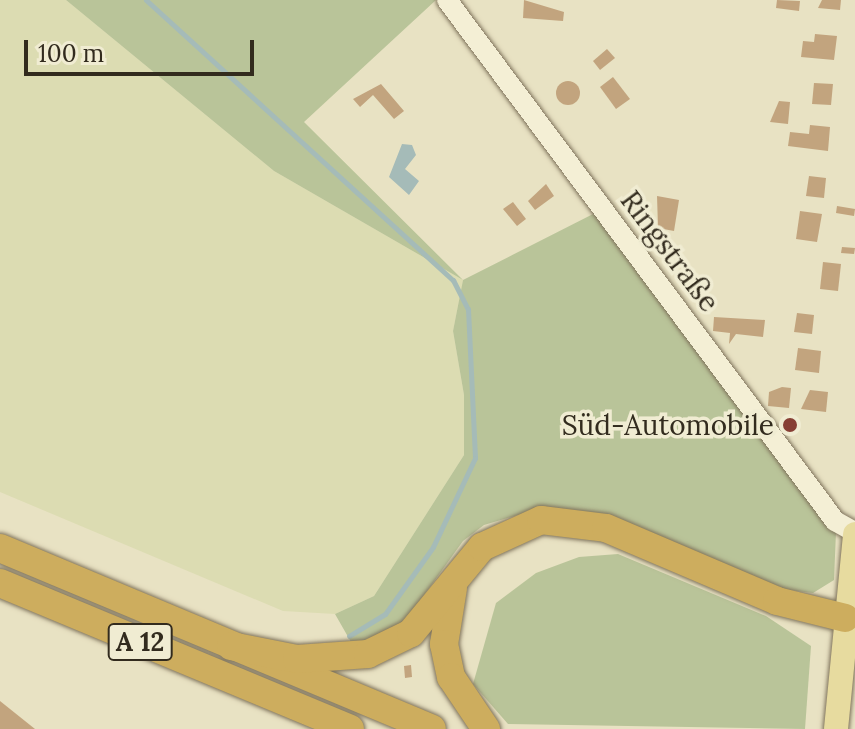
<!DOCTYPE html>
<html>
<head>
<meta charset="utf-8">
<style>
  body { margin:0 }
  #map { position:relative; width:855px; height:729px; overflow:hidden; background:#e8e2c3; font-family:Lora,serif }
  div>[style] { position:absolute }
  .farmland>* { inset:0; background:#dcdcb2 }
  .green>* { inset:0; background:#b9c499 }
  .water>* { inset:0; background:#a5bbb8 }
  .stream>* { height:5px; margin:-2.5px; padding:0 2.5px; transform-origin:2.5px; border-radius:2.5px; background:#a5bbb8 }
  .building>* { inset:0; background:#c2a47e }
  .round { border-radius:50% }
  .roads { filter:drop-shadow(0 0 2px #80745c) drop-shadow(0 0 2px #80745c) }
  .minor>* { height:20px; margin:-10px; padding:0 10px; transform-origin:10px; border-radius:10px; background:#f4efd5 }
  .major>* { height:24px; margin:-12px; padding:0 12px; transform-origin:12px; border-radius:12px; background:#e7db9f }
  .highway>* { height:28px; margin:-14px; padding:0 14px; transform-origin:14px; border-radius:14px; background:#cdad5e }
  .dots>* { width:22px; height:22px; translate:-50% -50%; box-sizing:border-box; border:4px solid #f0ecd2; border-radius:50% }
  span { translate:-50% -50%; white-space:nowrap; text-align:center; line-height:1.15; -webkit-text-stroke:7px #f0ecd2; paint-order:stroke }
  .shield-label span { padding:2px 6px; background:#f0ecd2; border:2px solid; border-radius:6px; -webkit-text-stroke-width:0 }
  .shield-label { font-size:26px; color:#322b1e; font-weight:700 }
  .street-label { font-size:28px; color:#322b1e }
  .poi-label { font-size:28px; color:#322b1e }
  .right { translate:-100% -50%; text-align:right }
  .scale { position:absolute; left:24px; top:40px; width:230px; height:36px; box-sizing:border-box; border:4px solid #322b1e; border-top:0; padding-left:10px; font-size:24px; line-height:28px; white-space:nowrap; color:#322b1e; -webkit-text-stroke:6px #f0ecd2; paint-order:stroke }
</style>
</head>
<body>
<div id="map">
  <div class="farmland">
    <div style="clip-path:polygon(0 0,66px 0,274px 171px,463px 280px,453px 331px,464px 395px,464px 455px,374px 596px,335px 614px,283px 611px,0 492px)"></div>
  </div>
  <div class="green">
    <div style="clip-path:polygon(66px 0,436px 0,304px 122px,463px 280px,599px 211px,836px 532px,834px 580px,813px 593px,781px 589px,609px 518px,545px 507px,484px 525px,463px 541px,399px 630px,355px 649px,335px 614px,374px 596px,464px 455px,464px 395px,453px 331px,463px 280px,274px 171px)"></div>
    <div style="clip-path:polygon(618px 554px,766px 616px,811px 646px,805px 729px,508px 724px,473px 684px,496px 603px,536px 573px,579px 557px)"></div>
  </div>
  <div class="water">
    <div style="clip-path:polygon(402px 144px,412px 145px,416px 155px,405px 169px,419px 181px,409px 195px,389px 177px)"></div>
  </div>
  <div class="stream">
    <div style="left:146px;top:0;width:416px;rotate:42.4deg"></div>
    <div style="left:453px;top:280px;width:33px;rotate:63deg"></div>
    <div style="left:468px;top:309px;width:149px;rotate:87.3deg"></div>
    <div style="left:475px;top:458px;width:98px;rotate:115.3deg"></div>
    <div style="left:433px;top:547px;width:82px;rotate:125.6deg"></div>
    <div style="left:385px;top:614px;width:42px;rotate:148.6deg"></div>
  </div>
  <div class="building">
    <div style="clip-path:polygon(524px 0,564px 12px,563px 21px,523px 18px)"></div>
    <div style="clip-path:polygon(777px 0,800px 1px,799px 11px,776px 8px)"></div>
    <div style="clip-path:polygon(822px 0,841px 0,840px 10px,818px 8px)"></div>
    <div style="clip-path:polygon(815px 34px,837px 36px,834px 60px,801px 57px,803px 41px,814px 42px)"></div>
    <div style="clip-path:polygon(607px 49px,615px 58px,600px 70px,593px 61px)"></div>
    <div style="clip-path:polygon(613px 77px,630px 99px,616px 109px,600px 87px)"></div>
    <div class="round" style="left:556px;top:81px;width:24px;height:24px"></div>
    <div style="clip-path:polygon(814px 83px,833px 84px,831px 105px,812px 104px)"></div>
    <div style="clip-path:polygon(381px 84px,404px 111px,394px 119px,373px 95px,360px 107px,353px 99px)"></div>
    <div style="clip-path:polygon(779px 101px,790px 102px,788px 124px,770px 122px)"></div>
    <div style="clip-path:polygon(810px 125px,830px 127px,828px 151px,788px 146px,790px 132px,809px 134px)"></div>
    <div style="clip-path:polygon(809px 176px,826px 178px,824px 198px,806px 196px)"></div>
    <div style="clip-path:polygon(546px 184px,554px 196px,535px 210px,528px 201px)"></div>
    <div style="clip-path:polygon(657px 196px,679px 200px,674px 231px,658px 228px)"></div>
    <div style="clip-path:polygon(513px 202px,526px 219px,517px 226px,503px 209px)"></div>
    <div style="clip-path:polygon(837px 206px,855px 209px,854px 216px,836px 213px)"></div>
    <div style="clip-path:polygon(800px 211px,822px 214px,817px 242px,796px 239px)"></div>
    <div style="clip-path:polygon(842px 247px,855px 248px,854px 254px,841px 253px)"></div>
    <div style="clip-path:polygon(823px 262px,841px 264px,838px 291px,820px 289px)"></div>
    <div style="clip-path:polygon(797px 313px,814px 315px,812px 334px,794px 332px)"></div>
    <div style="clip-path:polygon(714px 317px,765px 320px,763px 337px,736px 334px,729px 344px,730px 333px,713px 331px)"></div>
    <div style="clip-path:polygon(798px 348px,821px 351px,819px 373px,795px 370px)"></div>
    <div style="clip-path:polygon(782px 387px,791px 388px,789px 408px,768px 406px,769px 392px)"></div>
    <div style="clip-path:polygon(810px 390px,828px 392px,826px 412px,801px 409px)"></div>
    <div style="clip-path:polygon(793px 417px,799px 426px,788px 433px,782px 425px)"></div>
    <div style="clip-path:polygon(411px 665px,412px 677px,405px 678px,404px 666px)"></div>
    <div style="clip-path:polygon(0 701px,35px 729px,0 729px)"></div>
  </div>
  <div class="roads">
    <div class="minor">
      <div style="left:447px;top:0;width:650px;rotate:53.32deg"></div>
      <div style="left:835px;top:521px;width:23px;rotate:29deg"></div>
    </div>
    <div class="major">
      <div style="left:836px;top:729px;width:196px;rotate:-84.4deg"></div>
    </div>
    <div class="highway">
      <div style="left:0;top:548px;width:468px;rotate:22.7deg"></div>
      <div style="left:0;top:583px;width:379px;rotate:22.6deg"></div>
      <div style="left:453px;top:588px;width:57px;rotate:99.1deg"></div>
      <div style="left:444px;top:644px;width:34px;rotate:78deg"></div>
      <div style="left:451px;top:677px;width:63px;rotate:56.1deg"></div>
      <div style="left:231px;top:646px;width:67px;rotate:11.1deg"></div>
      <div style="left:297px;top:659px;width:71px;rotate:-4deg"></div>
      <div style="left:368px;top:654px;width:48px;rotate:-26deg"></div>
      <div style="left:411px;top:633px;width:112px;rotate:-50.5deg"></div>
      <div style="left:482px;top:547px;width:65px;rotate:-24.6deg"></div>
      <div style="left:541px;top:520px;width:65px;rotate:7deg"></div>
      <div style="left:606px;top:528px;width:186px;rotate:23.1deg"></div>
      <div style="left:777px;top:601px;width:70px;rotate:14deg"></div>
    </div>
  </div>
  <div class="dots">
    <div style="left:790px;top:425px;background:#873f34"></div>
  </div>
  <div class="shield-label">
    <span style="left:140px;top:642px">A 12</span>
  </div>
  <div class="street-label">
    <span style="left:670px;top:251px;rotate:53deg">Ringstraße</span>
  </div>
  <div class="poi-label">
    <span class="right" style="left:774px;top:425px">Süd-Automobile</span>
  </div>
  <div class="scale">100 m</div>
</div>
</body>
</html>
